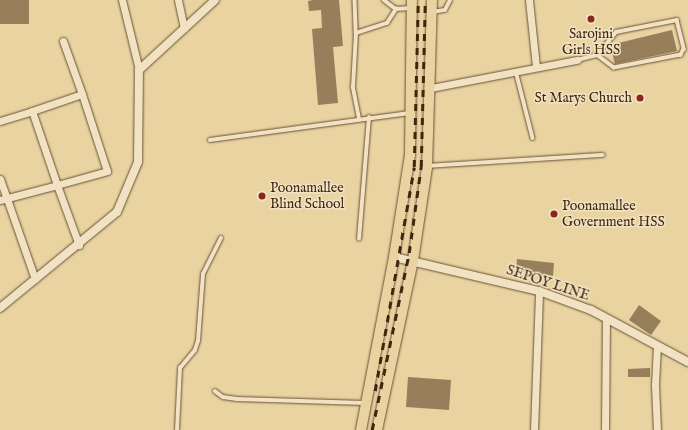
<!DOCTYPE html>
<html>
<head>
<meta charset="utf-8">
<style>
  body { margin:0 }
  #map { position:relative; width:688px; height:430px; overflow:hidden; background:#e8d3a1; font-family:"IM FELL English",serif }
  div>[style] { position:absolute }
  .building>* { inset:0; background:#987f5b }
  .roads { filter:drop-shadow(0 0 1px #6b5034) drop-shadow(0 0 1px #6b5034) }
  .service>* { height:3.5px; margin:-1.75px; padding:0 1.75px; transform-origin:1.75px; border-radius:1.75px; background:#f0e2c2 }
  .minor>* { height:7px; margin:-3.5px; padding:0 3.5px; transform-origin:3.5px; border-radius:3.5px; background:#f0e2c2 }
  .tertiary>* { height:8px; margin:-4px; padding:0 4px; transform-origin:4px; border-radius:4px; background:#f0e2c2 }
  .primary>* { height:10px; margin:-5px; padding:0 5px; transform-origin:5px; border-radius:5px; background:#e8d3a1 }
  .rail>* { height:2.5px; margin-top:-1.25px; transform-origin:0; background:repeating-linear-gradient(90deg,#41250f 0 7px,transparent 0 14px) }
  .dots>* { width:11px; height:11px; translate:-50% -50%; box-sizing:border-box; border:2px solid #f0e2c2; border-radius:50% }
  span { translate:-50% -50%; white-space:nowrap; text-align:center; line-height:1.15; -webkit-text-stroke:3px #f0e2c2; paint-order:stroke }
  .poi-label { font-size:14px; color:#41250f }
  .right { translate:-100% -50%; text-align:right }
  .left { translate:0 -50%; text-align:left }
  .street-label { font-size:14px; color:#41250f }
</style>
</head>
<body>
<div id="map">
  <div class="building">
    <div style="clip-path:polygon(0 0,29px 0,29px 24px,0 24px)"></div>
    <div style="clip-path:polygon(313px 0,339px 0,343px 46px,333px 47px,338px 103px,318px 105px,312px 29px,322px 28px,321px 10px,309px 11px,308px 1px)"></div>
    <div style="clip-path:polygon(672px 30px,677px 51px,615px 64px,610px 45px)"></div>
    <div style="clip-path:polygon(517px 259px,554px 263px,553px 276px,516px 271px)"></div>
    <div style="clip-path:polygon(639px 305px,661px 321px,651px 335px,629px 320px)"></div>
    <div style="clip-path:polygon(650px 368px,650px 377px,628px 377px,628px 369px)"></div>
    <div style="clip-path:polygon(408px 377px,451px 380px,449px 410px,406px 407px)"></div>
  </div>
  <div class="roads">
    <div class="service">
      <div style="left:355px;top:0;width:33px;rotate:88deg"></div>
      <div style="left:384px;top:0;width:15px;rotate:37deg"></div>
      <div style="left:432px;top:12px;width:13px;rotate:-9deg"></div>
      <div style="left:445px;top:10px;width:11px;rotate:-63deg"></div>
      <div style="left:577px;top:60px;width:21px;rotate:-14deg"></div>
      <div style="left:597px;top:55px;width:30px;rotate:-50deg"></div>
      <div style="left:616px;top:32px;width:62px;rotate:-11.1deg"></div>
      <div style="left:677px;top:20px;width:30px;rotate:76deg"></div>
      <div style="left:684px;top:49px;width:7px;rotate:117deg"></div>
      <div style="left:681px;top:55px;width:68px;rotate:169deg"></div>
      <div style="left:614px;top:68px;width:21px;rotate:-143deg"></div>
      <div style="left:516px;top:71px;width:69px;rotate:75.8deg"></div>
      <div style="left:359px;top:119px;width:33px;rotate:-101deg"></div>
      <div style="left:353px;top:87px;width:54px;rotate:-86.8deg"></div>
      <div style="left:356px;top:33px;width:33px;rotate:-18deg"></div>
      <div style="left:387px;top:23px;width:17px;rotate:-57deg"></div>
      <div style="left:396px;top:9px;width:15px;rotate:-4deg"></div>
      <div style="left:210px;top:140px;width:201px;rotate:-7.7deg"></div>
      <div style="left:428px;top:166px;width:175px;rotate:-3.6deg"></div>
      <div style="left:359px;top:239px;width:122px;rotate:-85.3deg"></div>
      <div style="left:215px;top:391px;width:10px;rotate:37deg"></div>
      <div style="left:223px;top:397px;width:14px;rotate:8deg"></div>
      <div style="left:237px;top:399px;width:127px;rotate:1.8deg"></div>
      <div style="left:177px;top:430px;width:62px;rotate:-87.2deg"></div>
      <div style="left:180px;top:368px;width:23px;rotate:-50deg"></div>
      <div style="left:195px;top:350px;width:9px;rotate:-72deg"></div>
      <div style="left:198px;top:341px;width:67px;rotate:-85.7deg"></div>
      <div style="left:203px;top:274px;width:40px;rotate:-63.4deg"></div>
    </div>
    <div class="minor">
      <div style="left:122px;top:0;width:72px;rotate:76.3deg"></div>
      <div style="left:178px;top:0;width:29px;rotate:78deg"></div>
      <div style="left:529px;top:0;width:67px;rotate:84deg"></div>
      <div style="left:63px;top:41px;width:56px;rotate:70.3deg"></div>
      <div style="left:431px;top:88px;width:149px;rotate:-10.9deg"></div>
      <div style="left:0;top:121px;width:34px;rotate:-17deg"></div>
      <div style="left:0;top:179px;width:106px;rotate:70.7deg"></div>
      <div style="left:0;top:200px;width:59px;rotate:-14.7deg"></div>
      <div style="left:57px;top:185px;width:52px;rotate:-15.6deg"></div>
      <div style="left:107px;top:171px;width:81px;rotate:-108deg"></div>
      <div style="left:82px;top:94px;width:53px;rotate:161.2deg"></div>
      <div style="left:32px;top:111px;width:78px;rotate:71.3deg"></div>
      <div style="left:57px;top:185px;width:64px;rotate:69.9deg"></div>
      <div style="left:657px;top:346px;width:39px;rotate:93deg"></div>
      <div style="left:655px;top:385px;width:45px;rotate:87.5deg"></div>
      <div style="left:534px;top:430px;width:139px;rotate:-87.9deg"></div>
      <div style="left:605px;top:430px;width:109px;rotate:-89.5deg"></div>
    </div>
    <div class="tertiary">
      <div style="left:394px;top:257px;width:149px;rotate:13.2deg"></div>
      <div style="left:539px;top:291px;width:55px;rotate:20.1deg"></div>
      <div style="left:591px;top:310px;width:110px;rotate:28.2deg"></div>
      <div style="left:0;top:308px;width:151px;rotate:-39.4deg"></div>
      <div style="left:117px;top:212px;width:54px;rotate:-67.2deg"></div>
      <div style="left:138px;top:162px;width:92px;rotate:-89.4deg"></div>
      <div style="left:139px;top:70px;width:103px;rotate:-42.6deg"></div>
    </div>
    <div class="primary">
      <div style="left:361px;top:430px;width:176px;rotate:-79.2deg"></div>
      <div style="left:394px;top:257px;width:103px;rotate:-81.1deg"></div>
      <div style="left:410px;top:155px;width:155px;rotate:-89.3deg"></div>
      <div style="left:377px;top:430px;width:174px;rotate:-78deg"></div>
      <div style="left:413px;top:260px;width:94px;rotate:-81.4deg"></div>
      <div style="left:427px;top:167px;width:167px;rotate:-88.3deg"></div>
    </div>
  </div>
  <div class="rail">
    <div style="left:375px;top:391px;width:227px;rotate:-80.1deg"></div>
    <div style="left:414px;top:167px;width:167px;rotate:-88.6deg"></div>
    <div style="left:372px;top:430px;width:181px;rotate:-78.2deg"></div>
    <div style="left:409px;top:253px;width:87px;rotate:-82.1deg"></div>
    <div style="left:421px;top:167px;width:167px;rotate:-88.6deg"></div>
  </div>
  <div class="dots">
    <div style="left:591px;top:19px;background:#8f2418"></div>
    <div style="left:640px;top:98px;background:#8f2418"></div>
    <div style="left:262px;top:196px;background:#8f2418"></div>
    <div style="left:554px;top:214px;background:#8f2418"></div>
  </div>
  <div class="poi-label">
    <span style="left:591px;top:42px">Sarojini<br>Girls HSS</span>
    <span class="right" style="left:632px;top:98px">St Marys Church</span>
    <span class="left" style="left:270px;top:196px">Poonamallee<br>Blind School</span>
    <span class="left" style="left:562px;top:214px">Poonamallee<br>Government HSS</span>
  </div>
  <div class="street-label">
    <span style="left:548px;top:283px;rotate:18deg">SEPOY LINE</span>
  </div>
</div>
</body>
</html>
